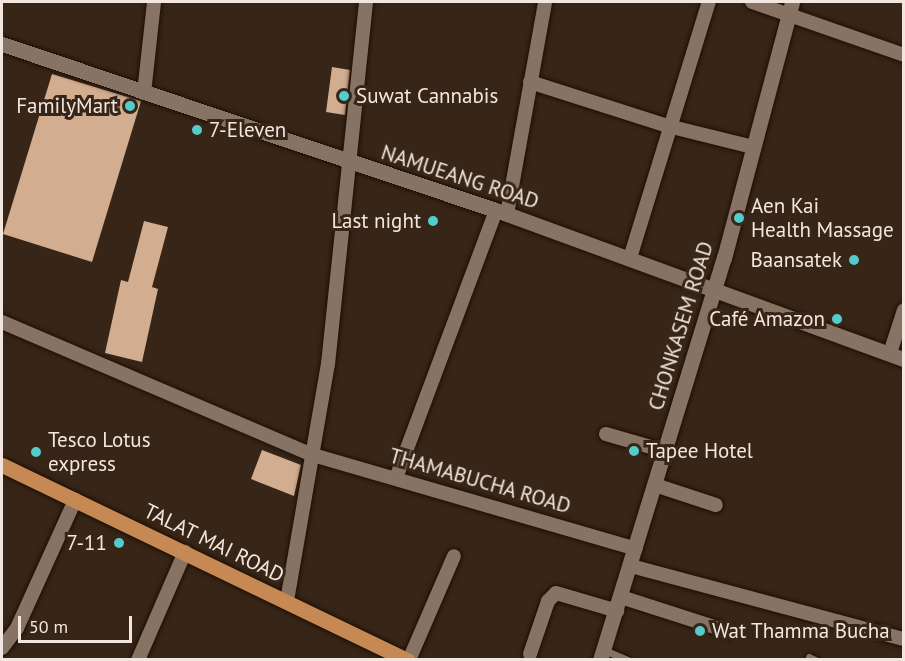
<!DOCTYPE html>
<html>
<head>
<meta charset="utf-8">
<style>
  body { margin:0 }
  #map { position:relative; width:905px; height:661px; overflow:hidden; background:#372618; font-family:"PT Sans",sans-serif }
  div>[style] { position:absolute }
  .building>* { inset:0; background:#d3ad90 }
  .roads { filter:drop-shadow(0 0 2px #1e0f03) drop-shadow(0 0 2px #1e0f03) }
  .lane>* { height:7px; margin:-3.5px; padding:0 3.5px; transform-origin:3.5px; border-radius:3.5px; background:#877363 }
  .street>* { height:14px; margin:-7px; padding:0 7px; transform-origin:7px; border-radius:7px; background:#877363 }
  .secondary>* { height:15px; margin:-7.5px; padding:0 7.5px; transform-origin:7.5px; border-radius:7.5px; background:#877363 }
  .primary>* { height:15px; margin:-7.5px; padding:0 7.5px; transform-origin:7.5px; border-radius:7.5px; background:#c78953 }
  .dots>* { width:16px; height:16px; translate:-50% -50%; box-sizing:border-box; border:3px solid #372618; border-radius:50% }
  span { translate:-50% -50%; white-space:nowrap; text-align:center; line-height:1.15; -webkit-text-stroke:6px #372618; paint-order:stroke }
  .poi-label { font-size:21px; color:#f2e6de }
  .left { translate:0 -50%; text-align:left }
  .right { translate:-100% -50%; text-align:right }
  .street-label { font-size:21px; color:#f2e6de }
  .frame { position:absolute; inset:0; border:3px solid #f2e6de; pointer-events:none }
  .scale { position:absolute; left:18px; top:616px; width:114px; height:27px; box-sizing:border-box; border:3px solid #f2e6de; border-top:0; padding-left:8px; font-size:18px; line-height:21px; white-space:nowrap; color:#f2e6de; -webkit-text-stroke:4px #372618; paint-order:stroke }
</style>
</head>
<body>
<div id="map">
  <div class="building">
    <div style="clip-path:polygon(332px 67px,350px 70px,345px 115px,326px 112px)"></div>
    <div style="clip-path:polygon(52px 74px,141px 101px,92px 262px,3px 234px)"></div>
    <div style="clip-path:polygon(144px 221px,168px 227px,152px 287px,158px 289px,142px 362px,105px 353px,121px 280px,128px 282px)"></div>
    <div style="clip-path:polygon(262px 450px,301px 465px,294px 496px,251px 479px)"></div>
  </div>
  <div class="roads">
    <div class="lane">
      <div style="left:604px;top:650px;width:25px;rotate:23deg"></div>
      <div style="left:809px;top:657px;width:7px;rotate:27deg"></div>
    </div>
    <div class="street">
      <div style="left:752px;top:2px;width:161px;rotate:19.2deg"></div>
      <div style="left:530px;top:82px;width:145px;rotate:17.7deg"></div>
      <div style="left:668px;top:126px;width:88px;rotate:13.9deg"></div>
      <div style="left:144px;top:93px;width:92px;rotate:-83.7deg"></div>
      <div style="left:507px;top:214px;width:215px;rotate:-79.8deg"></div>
      <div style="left:630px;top:258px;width:268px;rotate:-72.9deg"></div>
      <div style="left:2px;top:322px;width:338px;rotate:23.2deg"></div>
      <div style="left:313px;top:455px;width:336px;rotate:16.2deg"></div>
      <div style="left:890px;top:353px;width:45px;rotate:-72deg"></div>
      <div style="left:606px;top:434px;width:61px;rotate:16.1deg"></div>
      <div style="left:396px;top:478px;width:286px;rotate:-69.5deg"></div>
      <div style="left:655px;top:485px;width:64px;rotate:18.2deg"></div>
      <div style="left:631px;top:566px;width:283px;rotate:15deg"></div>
      <div style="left:621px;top:597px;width:114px;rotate:17.8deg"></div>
      <div style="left:287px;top:601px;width:241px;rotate:-80.2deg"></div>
      <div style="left:328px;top:364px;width:364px;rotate:-84deg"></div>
      <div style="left:2px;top:648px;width:25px;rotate:-53deg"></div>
      <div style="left:17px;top:628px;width:141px;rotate:-65.6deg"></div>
      <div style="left:530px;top:654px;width:56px;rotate:-71.2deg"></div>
      <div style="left:548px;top:601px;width:11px;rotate:-45deg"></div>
      <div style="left:556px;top:593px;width:64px;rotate:16.4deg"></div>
      <div style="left:138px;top:660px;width:118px;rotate:-66.5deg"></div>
      <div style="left:409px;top:660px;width:113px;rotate:-66.6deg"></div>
    </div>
    <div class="secondary">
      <div style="left:2px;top:44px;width:533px;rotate:18.6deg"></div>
      <div style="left:507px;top:214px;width:423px;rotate:20.1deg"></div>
      <div style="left:600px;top:660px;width:421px;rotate:-72.9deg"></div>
      <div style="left:724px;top:258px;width:265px;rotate:-75.1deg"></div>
    </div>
    <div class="primary">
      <div style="left:2px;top:465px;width:450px;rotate:25.7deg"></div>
    </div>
  </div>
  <div class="dots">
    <div style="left:344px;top:96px;background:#53cdcb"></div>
    <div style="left:130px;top:106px;background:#53cdcb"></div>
    <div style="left:197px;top:130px;background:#53cdcb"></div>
    <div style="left:739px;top:218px;background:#53cdcb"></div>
    <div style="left:433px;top:221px;background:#53cdcb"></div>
    <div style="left:854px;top:260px;background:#53cdcb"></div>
    <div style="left:837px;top:319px;background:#53cdcb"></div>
    <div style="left:634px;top:451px;background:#53cdcb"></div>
    <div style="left:36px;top:452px;background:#53cdcb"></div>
    <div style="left:119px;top:543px;background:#53cdcb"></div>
    <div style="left:700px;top:631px;background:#53cdcb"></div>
  </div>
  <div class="poi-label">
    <span class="left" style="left:356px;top:96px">Suwat Cannabis</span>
    <span class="right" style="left:118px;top:106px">FamilyMart</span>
    <span class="left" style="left:209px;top:130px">7-Eleven</span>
    <span class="left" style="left:751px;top:218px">Aen Kai<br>Health Massage</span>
    <span class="right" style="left:421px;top:221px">Last night</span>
    <span class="right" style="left:842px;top:260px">Baansatek</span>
    <span class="right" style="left:825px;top:319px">Café Amazon</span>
    <span class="left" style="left:48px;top:452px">Tesco Lotus<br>express</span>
    <span class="left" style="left:646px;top:451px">Tapee Hotel</span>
    <span class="right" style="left:107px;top:543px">7-11</span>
    <span class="left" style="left:712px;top:631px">Wat Thamma Bucha</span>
  </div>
  <div class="street-label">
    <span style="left:460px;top:177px;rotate:18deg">NAMUEANG ROAD</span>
    <span style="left:681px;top:326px;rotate:-73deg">CHONKASEM ROAD</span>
    <span style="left:480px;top:481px;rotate:16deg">THAMABUCHA ROAD</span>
    <span style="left:214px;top:543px;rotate:26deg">TALAT MAI ROAD</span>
  </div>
  <div class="frame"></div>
  <div class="scale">50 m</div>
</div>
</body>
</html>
